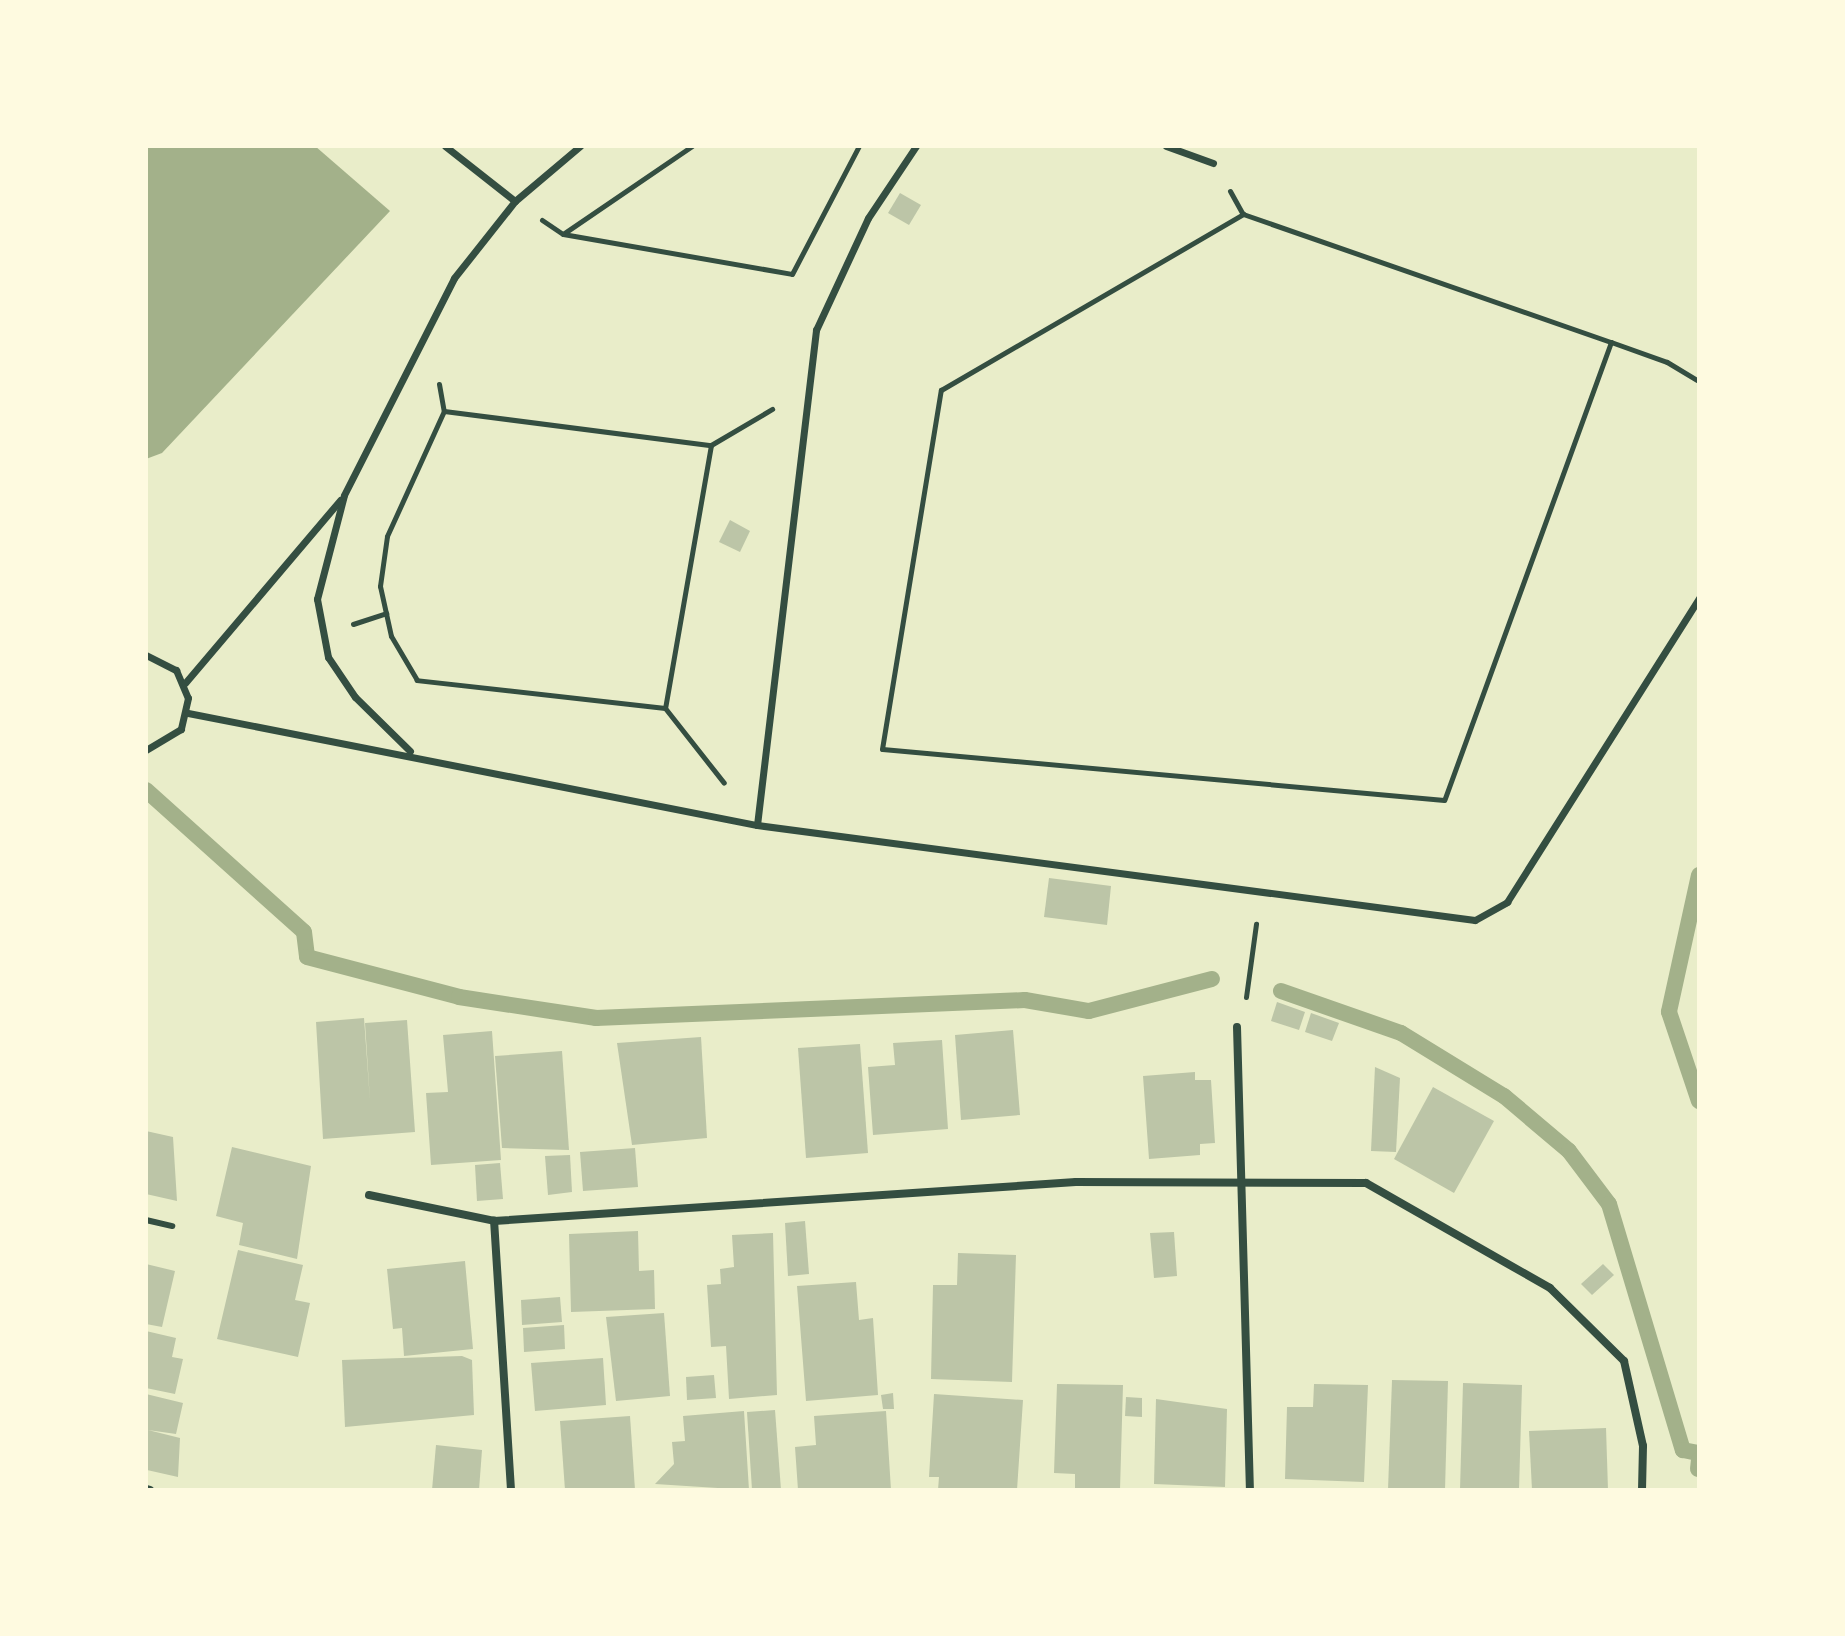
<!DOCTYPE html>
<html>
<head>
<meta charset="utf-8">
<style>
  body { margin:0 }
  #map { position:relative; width:1845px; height:1636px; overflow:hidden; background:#e9edc9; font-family:Bitter,serif }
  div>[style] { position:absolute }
  .water>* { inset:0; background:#a3b18a }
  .stream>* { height:16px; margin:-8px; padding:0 8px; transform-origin:8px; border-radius:8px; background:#a3b18a }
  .building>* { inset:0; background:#bcc5a7 }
  .path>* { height:5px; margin:-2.5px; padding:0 2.5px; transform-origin:2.5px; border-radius:2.5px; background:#344e41 }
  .service>* { height:6px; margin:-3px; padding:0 3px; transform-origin:3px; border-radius:3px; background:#344e41 }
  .pedestrian>* { height:7px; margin:-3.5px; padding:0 3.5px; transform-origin:3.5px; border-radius:3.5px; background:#344e41 }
  .minor>* { height:8px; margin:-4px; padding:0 4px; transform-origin:4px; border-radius:4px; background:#344e41 }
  span { translate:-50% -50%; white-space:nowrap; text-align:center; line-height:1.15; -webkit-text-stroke:6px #fefae0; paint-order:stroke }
  .frame { position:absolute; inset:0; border:148px solid #fefae0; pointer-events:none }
</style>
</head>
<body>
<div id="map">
  <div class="water">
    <div style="clip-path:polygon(146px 146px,315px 146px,390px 211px,162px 453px,146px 459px)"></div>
  </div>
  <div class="stream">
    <div style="left:146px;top:790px;width:212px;rotate:41.9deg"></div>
    <div style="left:304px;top:932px;width:25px;rotate:83deg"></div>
    <div style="left:307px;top:957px;width:157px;rotate:14.7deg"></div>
    <div style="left:459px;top:997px;width:139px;rotate:8.7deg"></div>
    <div style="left:596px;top:1018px;width:429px;rotate:-2.4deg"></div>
    <div style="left:1025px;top:1000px;width:65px;rotate:9.8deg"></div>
    <div style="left:1089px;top:1011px;width:127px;rotate:-14.6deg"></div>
    <div style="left:1699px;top:875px;width:140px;rotate:102.4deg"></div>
    <div style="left:1669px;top:1012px;width:94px;rotate:71.4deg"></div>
    <div style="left:1281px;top:991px;width:127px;rotate:19.3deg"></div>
    <div style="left:1401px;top:1033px;width:121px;rotate:31.5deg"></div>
    <div style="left:1504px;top:1096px;width:85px;rotate:40.2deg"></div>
    <div style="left:1569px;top:1151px;width:66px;rotate:53deg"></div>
    <div style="left:1609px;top:1204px;width:257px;rotate:73.3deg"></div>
    <div style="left:1683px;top:1450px;width:16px;rotate:11deg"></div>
    <div style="left:1698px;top:1469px;width:9px;rotate:-84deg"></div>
  </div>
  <div class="building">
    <div style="clip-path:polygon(900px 193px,921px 205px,909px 225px,888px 213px)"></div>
    <div style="clip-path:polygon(730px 520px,750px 531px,740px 552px,719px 542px)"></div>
    <div style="clip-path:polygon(1049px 878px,1111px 886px,1107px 925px,1044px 917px)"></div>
    <div style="clip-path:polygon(1277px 1002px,1305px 1012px,1299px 1030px,1271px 1021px)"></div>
    <div style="clip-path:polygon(1311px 1013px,1339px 1023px,1332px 1041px,1305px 1032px)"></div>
    <div style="clip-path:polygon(364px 1018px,370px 1101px,365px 1023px,407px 1020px,415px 1132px,323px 1139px,316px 1022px)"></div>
    <div style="clip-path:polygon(1013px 1030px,1020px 1115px,961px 1120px,955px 1035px)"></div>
    <div style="clip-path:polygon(492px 1031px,501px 1160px,431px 1165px,426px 1093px,448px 1092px,443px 1035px)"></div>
    <div style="clip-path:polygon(701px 1037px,707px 1138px,632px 1145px,617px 1043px)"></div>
    <div style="clip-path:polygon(942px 1040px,948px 1129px,873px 1135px,868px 1067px,895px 1065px,893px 1043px)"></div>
    <div style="clip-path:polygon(860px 1044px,868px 1153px,806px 1158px,798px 1048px)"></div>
    <div style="clip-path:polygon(562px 1051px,569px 1150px,502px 1148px,495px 1056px)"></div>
    <div style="clip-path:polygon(1375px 1067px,1400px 1078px,1396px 1152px,1371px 1151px)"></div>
    <div style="clip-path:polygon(1195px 1072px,1195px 1080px,1211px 1080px,1215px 1143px,1200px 1144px,1200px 1155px,1149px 1159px,1143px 1076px)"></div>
    <div style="clip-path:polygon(1433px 1087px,1494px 1121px,1454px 1193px,1394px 1159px)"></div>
    <div style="clip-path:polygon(146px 1131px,173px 1137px,177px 1201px,146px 1194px)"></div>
    <div style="clip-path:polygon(232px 1147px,311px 1166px,297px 1259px,239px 1245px,243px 1223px,216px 1216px)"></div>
    <div style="clip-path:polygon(635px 1148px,638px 1187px,583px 1191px,580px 1152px)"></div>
    <div style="clip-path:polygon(570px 1155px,572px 1192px,548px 1195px,545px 1156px)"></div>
    <div style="clip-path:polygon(500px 1163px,503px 1199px,477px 1201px,475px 1165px)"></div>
    <div style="clip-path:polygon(805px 1221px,809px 1274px,788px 1276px,785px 1223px)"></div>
    <div style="clip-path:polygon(638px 1231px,639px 1271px,654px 1270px,655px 1309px,571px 1312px,569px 1234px)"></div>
    <div style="clip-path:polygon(1174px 1232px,1177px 1276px,1154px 1278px,1150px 1233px)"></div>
    <div style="clip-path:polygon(773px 1233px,777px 1395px,729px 1399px,726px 1346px,711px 1347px,707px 1285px,721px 1284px,720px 1269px,734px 1267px,732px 1235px)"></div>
    <div style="clip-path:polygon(238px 1250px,303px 1265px,295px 1300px,310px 1303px,298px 1357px,217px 1339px)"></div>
    <div style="clip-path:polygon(958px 1253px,1016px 1255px,1012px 1382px,931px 1379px,933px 1285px,957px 1285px)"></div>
    <div style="clip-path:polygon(465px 1261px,473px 1349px,404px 1356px,402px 1328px,393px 1329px,387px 1269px)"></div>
    <div style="clip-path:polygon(146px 1264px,175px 1271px,162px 1327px,146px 1324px)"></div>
    <div style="clip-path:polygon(1603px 1264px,1614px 1275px,1592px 1295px,1581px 1284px)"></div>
    <div style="clip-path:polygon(856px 1282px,859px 1320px,873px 1318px,878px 1395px,806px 1401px,797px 1286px)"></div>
    <div style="clip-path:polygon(560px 1297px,562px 1322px,522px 1325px,521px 1300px)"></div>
    <div style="clip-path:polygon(664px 1313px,670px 1396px,616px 1401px,606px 1317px)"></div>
    <div style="clip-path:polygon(564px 1325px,565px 1349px,524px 1352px,523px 1328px)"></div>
    <div style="clip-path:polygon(146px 1331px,176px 1338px,172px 1357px,183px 1359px,175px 1394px,146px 1388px)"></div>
    <div style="clip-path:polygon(462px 1356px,472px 1360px,474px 1415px,345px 1427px,342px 1360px)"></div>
    <div style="clip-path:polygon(603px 1358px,606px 1405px,535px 1411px,531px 1363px)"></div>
    <div style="clip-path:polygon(714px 1375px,716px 1398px,687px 1400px,686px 1377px)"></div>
    <div style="clip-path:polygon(1392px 1380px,1448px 1381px,1445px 1490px,1388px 1490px)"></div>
    <div style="clip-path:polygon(1463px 1383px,1522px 1385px,1519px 1490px,1460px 1490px)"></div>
    <div style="clip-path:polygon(1057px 1384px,1123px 1385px,1120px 1490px,1075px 1490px,1075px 1474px,1054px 1473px)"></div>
    <div style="clip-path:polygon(1314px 1384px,1368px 1385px,1364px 1482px,1285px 1479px,1287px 1407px,1313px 1407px)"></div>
    <div style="clip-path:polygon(893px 1393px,894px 1409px,883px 1409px,881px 1395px)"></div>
    <div style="clip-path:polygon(146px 1394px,183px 1403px,176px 1434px,148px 1430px,180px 1438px,178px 1477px,147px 1470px)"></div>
    <div style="clip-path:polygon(934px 1394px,1023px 1400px,1017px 1490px,938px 1490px,939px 1477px,929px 1477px)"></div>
    <div style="clip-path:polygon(1126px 1397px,1142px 1398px,1142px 1417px,1125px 1416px)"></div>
    <div style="clip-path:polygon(1156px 1399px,1227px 1409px,1225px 1487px,1154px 1484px)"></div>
    <div style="clip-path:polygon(775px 1410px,781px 1490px,752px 1490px,747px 1412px)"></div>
    <div style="clip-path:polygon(744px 1411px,749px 1490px,655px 1484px,674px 1464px,672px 1442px,685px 1441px,683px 1416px)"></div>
    <div style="clip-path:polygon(886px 1411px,891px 1490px,798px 1490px,795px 1447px,816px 1445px,814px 1416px)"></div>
    <div style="clip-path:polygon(630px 1416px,635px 1490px,565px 1490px,560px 1421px)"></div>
    <div style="clip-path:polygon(1606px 1428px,1608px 1490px,1532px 1490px,1529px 1431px)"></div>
    <div style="clip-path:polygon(436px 1445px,482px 1450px,479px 1490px,432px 1490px)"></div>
  </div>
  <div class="path">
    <div style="left:692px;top:146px;width:156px;rotate:145.7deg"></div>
    <div style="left:563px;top:234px;width:232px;rotate:9.9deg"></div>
    <div style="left:792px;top:274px;width:144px;rotate:-62.4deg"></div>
    <div style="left:1230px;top:191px;width:26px;rotate:61deg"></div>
    <div style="left:542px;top:220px;width:25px;rotate:34deg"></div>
    <div style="left:1611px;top:342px;width:487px;rotate:110deg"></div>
    <div style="left:1444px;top:800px;width:564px;rotate:-174.81deg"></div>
    <div style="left:882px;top:749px;width:364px;rotate:-80.7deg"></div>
    <div style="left:941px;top:390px;width:350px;rotate:-30.2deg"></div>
    <div style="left:1243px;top:214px;width:390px;rotate:19.2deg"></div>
    <div style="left:1611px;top:342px;width:59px;rotate:19.7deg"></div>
    <div style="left:1667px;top:362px;width:37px;rotate:31deg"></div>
    <div style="left:439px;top:384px;width:27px;rotate:80deg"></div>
    <div style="left:711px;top:445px;width:267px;rotate:99.9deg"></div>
    <div style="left:665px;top:708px;width:250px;rotate:-173.6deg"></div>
    <div style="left:417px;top:680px;width:51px;rotate:-120.6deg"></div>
    <div style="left:391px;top:636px;width:51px;rotate:-102.4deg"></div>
    <div style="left:380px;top:586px;width:50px;rotate:-82deg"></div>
    <div style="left:387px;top:536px;width:137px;rotate:-65.5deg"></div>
    <div style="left:444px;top:411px;width:269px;rotate:7.3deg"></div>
    <div style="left:711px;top:445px;width:71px;rotate:-30.5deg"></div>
    <div style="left:353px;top:624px;width:35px;rotate:-18deg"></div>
    <div style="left:665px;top:708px;width:95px;rotate:51.8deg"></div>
    <div style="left:1699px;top:958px;width:45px;rotate:90deg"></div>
    <div style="left:1246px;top:997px;width:74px;rotate:-82.2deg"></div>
  </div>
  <div class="service">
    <div style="left:146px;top:1220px;width:27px;rotate:13deg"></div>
  </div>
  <div class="pedestrian">
    <div style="left:445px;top:146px;width:89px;rotate:38.2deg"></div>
    <div style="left:515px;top:201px;width:85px;rotate:-40.2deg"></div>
    <div style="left:1166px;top:146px;width:50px;rotate:19.9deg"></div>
    <div style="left:146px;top:655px;width:34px;rotate:27deg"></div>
    <div style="left:176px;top:670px;width:30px;rotate:67deg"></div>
    <div style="left:188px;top:698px;width:32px;rotate:103deg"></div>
    <div style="left:181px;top:729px;width:41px;rotate:149deg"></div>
    <div style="left:185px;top:683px;width:240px;rotate:-49.7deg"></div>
    <div style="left:188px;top:713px;width:580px;rotate:11.14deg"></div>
    <div style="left:757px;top:825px;width:724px;rotate:7.54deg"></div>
    <div style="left:1475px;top:920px;width:37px;rotate:-29deg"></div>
    <div style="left:1507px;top:902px;width:360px;rotate:-57.7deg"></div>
    <div style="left:410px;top:751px;width:77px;rotate:-135.5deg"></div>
    <div style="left:355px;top:697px;width:48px;rotate:-124deg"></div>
    <div style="left:328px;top:657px;width:59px;rotate:-100.7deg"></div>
    <div style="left:317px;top:599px;width:107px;rotate:-75.4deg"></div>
    <div style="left:344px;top:495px;width:243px;rotate:-63.1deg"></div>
    <div style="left:454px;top:278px;width:98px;rotate:-51.6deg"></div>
    <div style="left:757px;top:825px;width:499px;rotate:-83.2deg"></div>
    <div style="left:816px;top:330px;width:123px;rotate:-65.1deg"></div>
    <div style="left:868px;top:218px;width:87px;rotate:-56.3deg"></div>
  </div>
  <div class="minor">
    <div style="left:1237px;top:1027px;width:463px;rotate:88.4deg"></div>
    <div style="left:369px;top:1195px;width:128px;rotate:11.7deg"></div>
    <div style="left:146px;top:1489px;width:4px;rotate:14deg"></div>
    <div style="left:511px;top:1490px;width:270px;rotate:-93.6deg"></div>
    <div style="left:494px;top:1221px;width:583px;rotate:-3.83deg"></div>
    <div style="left:1076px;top:1182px;width:290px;rotate:0.2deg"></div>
    <div style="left:1366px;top:1183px;width:212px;rotate:29.7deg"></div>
    <div style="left:1550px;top:1288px;width:104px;rotate:44.6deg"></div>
    <div style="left:1624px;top:1361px;width:87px;rotate:77.4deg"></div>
    <div style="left:1643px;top:1446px;width:44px;rotate:91.3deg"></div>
  </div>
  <div class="frame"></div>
</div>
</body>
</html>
